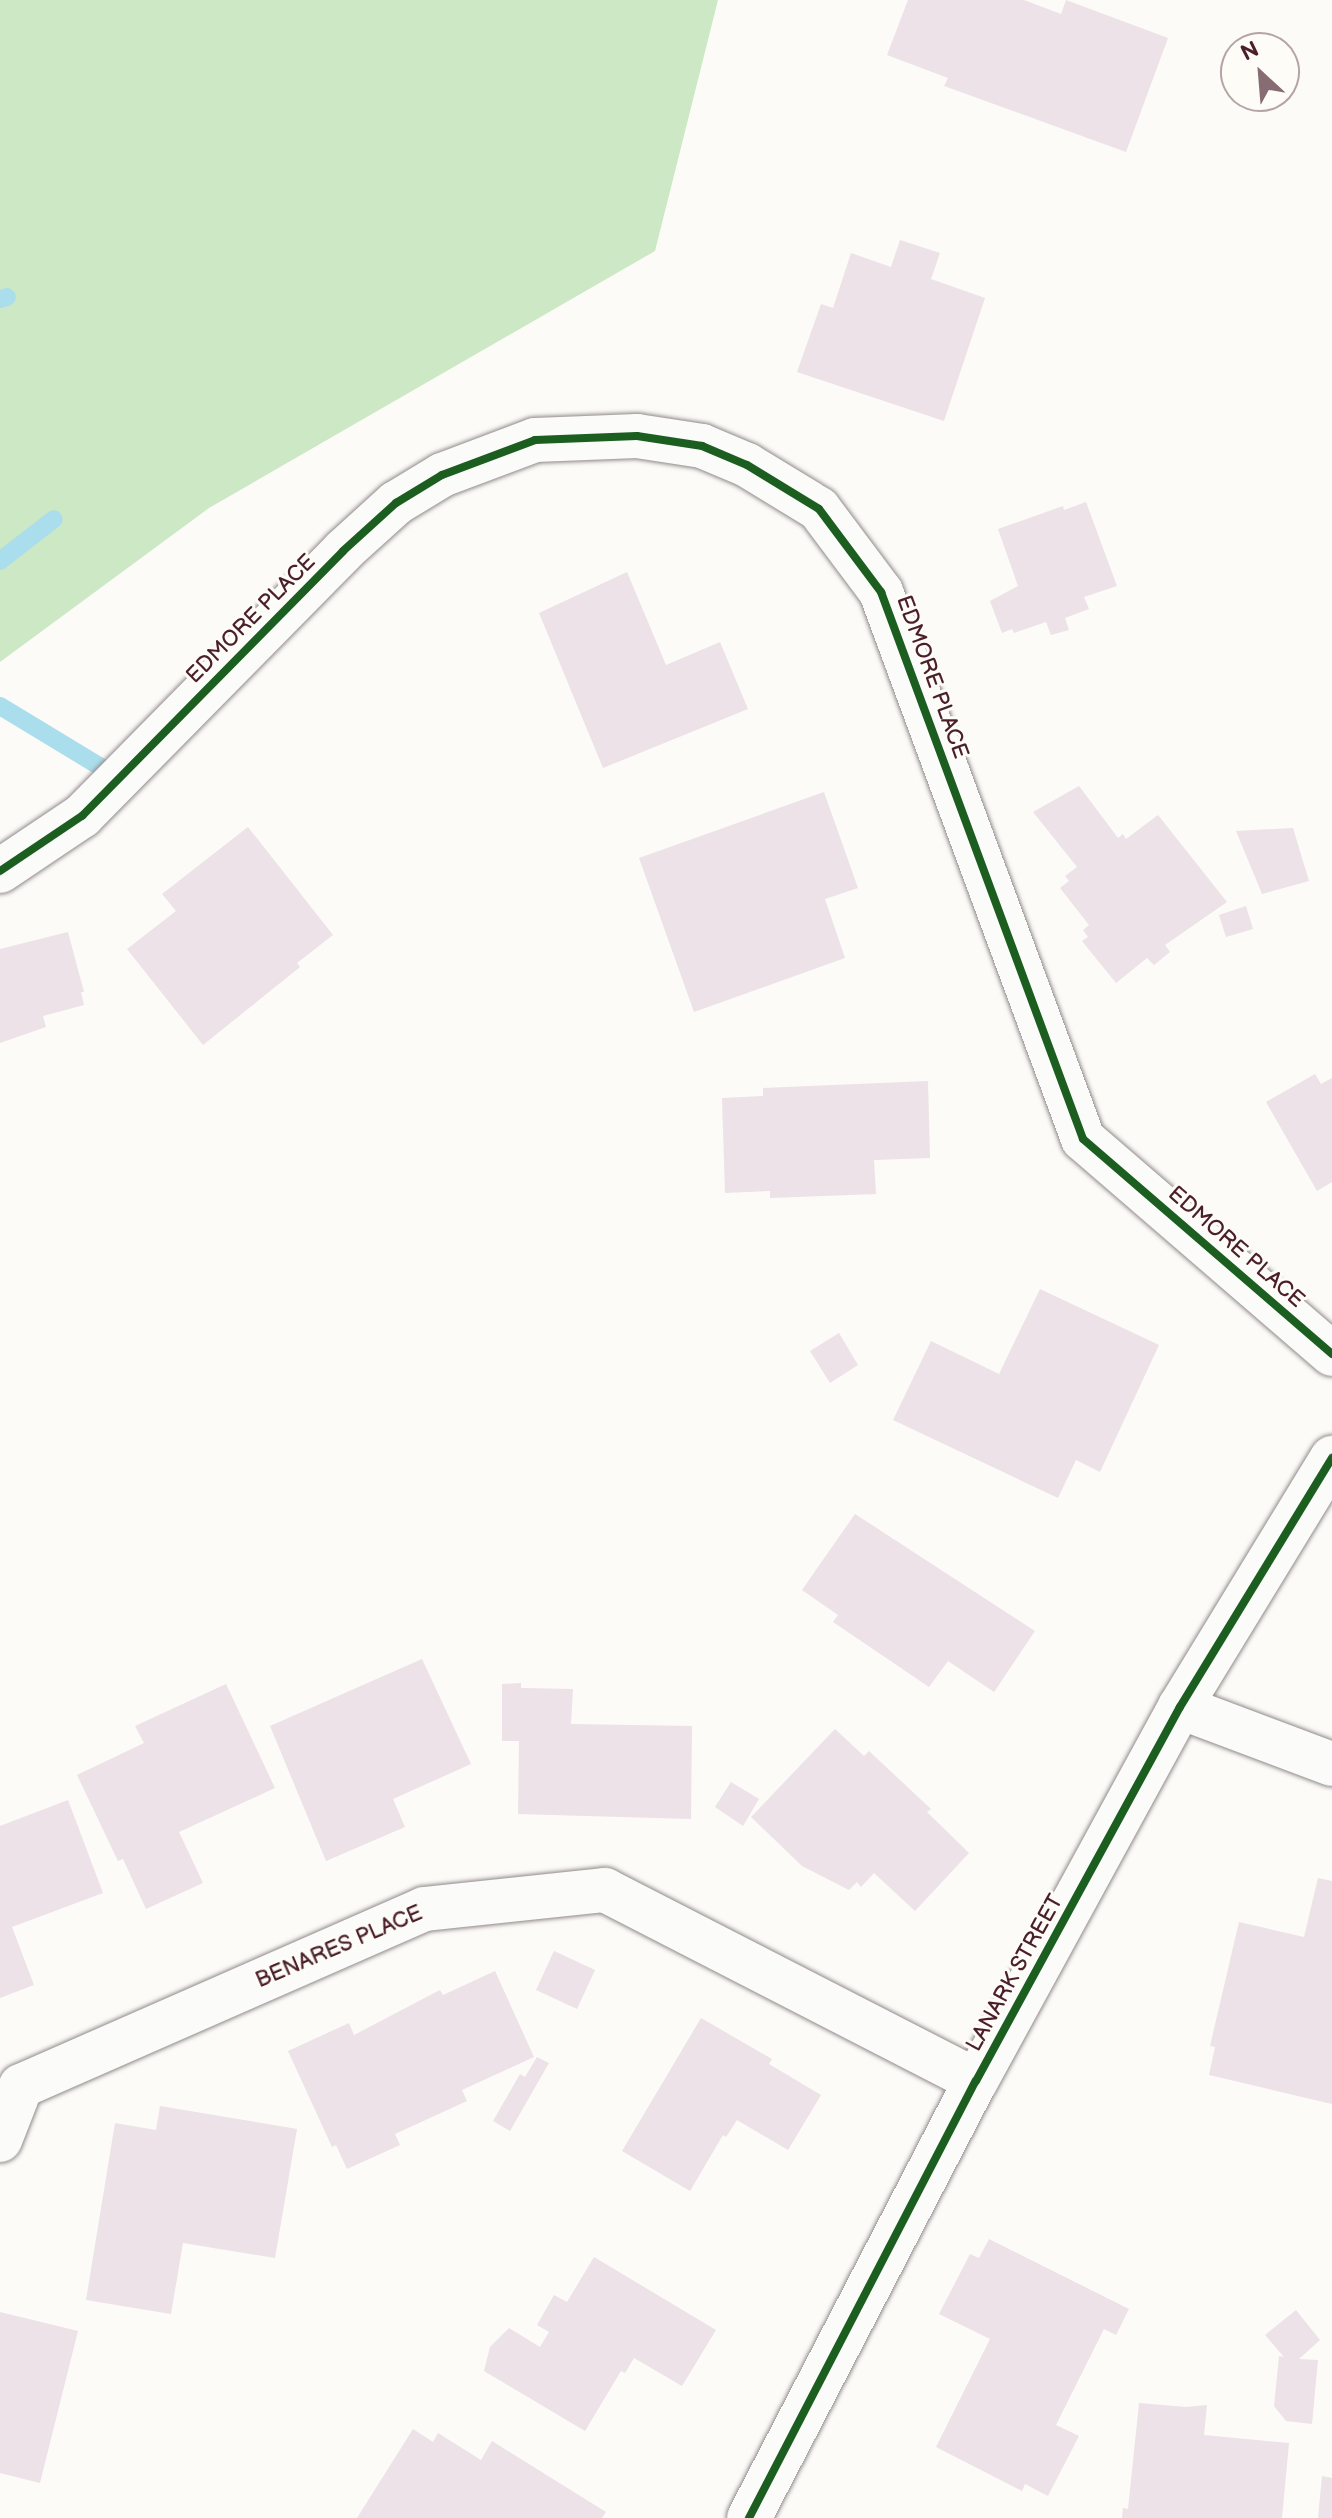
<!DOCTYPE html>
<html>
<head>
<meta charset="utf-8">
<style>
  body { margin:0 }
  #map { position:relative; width:1332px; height:2518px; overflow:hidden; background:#fcfbf8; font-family:"Balsamiq Sans",sans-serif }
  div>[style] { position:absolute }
  .green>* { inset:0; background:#cde8c5 }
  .stream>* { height:18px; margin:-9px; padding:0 9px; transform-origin:9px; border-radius:9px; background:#aadeec }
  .building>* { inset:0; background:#ece2e7 }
  .roads { filter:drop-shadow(0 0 2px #928a8b) drop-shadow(0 0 2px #928a8b) }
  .minor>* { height:44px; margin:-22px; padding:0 22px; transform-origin:22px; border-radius:22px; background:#fbfbf9 }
  .cycleway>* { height:8px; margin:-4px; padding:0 4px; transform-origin:4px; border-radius:4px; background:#1b5e20 }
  span { translate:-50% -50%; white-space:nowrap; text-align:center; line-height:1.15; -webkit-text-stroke:6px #fdfcf7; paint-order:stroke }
  .street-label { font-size:22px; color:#4a1f2b }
  .north { position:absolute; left:1220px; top:32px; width:80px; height:80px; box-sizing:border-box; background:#fdfcf7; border:2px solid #b5a4a5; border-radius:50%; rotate:334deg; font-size:22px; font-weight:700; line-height:32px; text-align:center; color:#4a1f2b }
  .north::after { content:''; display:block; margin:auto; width:28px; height:36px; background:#886c73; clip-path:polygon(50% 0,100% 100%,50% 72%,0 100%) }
</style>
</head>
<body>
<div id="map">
  <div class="green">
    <div style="clip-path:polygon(0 0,718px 0,655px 251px,209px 508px,0 662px)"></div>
  </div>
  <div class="stream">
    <div style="left:0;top:299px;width:7px;rotate:-16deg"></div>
    <div style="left:0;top:561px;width:68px;rotate:-37.9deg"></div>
    <div style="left:0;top:706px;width:139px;rotate:31.2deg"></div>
  </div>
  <div class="building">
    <div style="clip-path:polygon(908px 0,1024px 0,1061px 14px,1066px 0,1168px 38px,1126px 152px,944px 86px,948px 78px,887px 55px)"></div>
    <div style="clip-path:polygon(900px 240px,940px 253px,931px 279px,985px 298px,944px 421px,797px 372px,821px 304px,833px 308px,851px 253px,891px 267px)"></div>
    <div style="clip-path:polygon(1086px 502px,1117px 586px,1084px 597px,1089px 609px,1065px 618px,1069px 630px,1051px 635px,1046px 622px,1014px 633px,1012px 629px,1002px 633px,990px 601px,1018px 586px,998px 529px,1063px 506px,1064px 510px)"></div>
    <div style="clip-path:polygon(627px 572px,666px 665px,720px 642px,748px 709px,603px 768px,539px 613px)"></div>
    <div style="clip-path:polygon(1079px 786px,1118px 838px,1123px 834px,1126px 839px,1158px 815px,1227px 902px,1165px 945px,1170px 952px,1154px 965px,1147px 958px,1116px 983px,1082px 941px,1088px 937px,1083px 930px,1089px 925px,1060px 888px,1069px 881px,1065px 876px,1077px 867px,1033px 812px)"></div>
    <div style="clip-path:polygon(824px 792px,858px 888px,825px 899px,845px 958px,694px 1012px,639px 858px)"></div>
    <div style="clip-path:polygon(248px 827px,333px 935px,297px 963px,300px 967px,203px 1045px,127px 949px,176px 911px,162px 894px)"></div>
    <div style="clip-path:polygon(1293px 828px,1309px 881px,1262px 894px,1236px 831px)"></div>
    <div style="clip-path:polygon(1246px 906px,1253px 929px,1226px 937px,1219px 915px)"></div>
    <div style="clip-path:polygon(68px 932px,84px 992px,81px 992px,84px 1005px,43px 1016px,46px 1027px,0 1043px,0 949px)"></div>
    <div style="clip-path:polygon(1315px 1074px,1321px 1084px,1332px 1078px,1332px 1182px,1317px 1191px,1266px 1102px)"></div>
    <div style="clip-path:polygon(928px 1081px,930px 1158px,874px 1160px,876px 1194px,770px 1198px,770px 1191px,725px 1193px,722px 1098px,763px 1096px,763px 1088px)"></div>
    <div style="clip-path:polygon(1040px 1289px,1159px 1345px,1100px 1472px,1076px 1460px,1058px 1498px,893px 1420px,931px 1341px,999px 1374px)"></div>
    <div style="clip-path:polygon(839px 1333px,858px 1365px,830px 1383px,810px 1351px)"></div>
    <div style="clip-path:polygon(855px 1514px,1035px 1631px,994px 1692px,948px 1661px,929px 1687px,833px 1622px,838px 1615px,802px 1590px)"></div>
    <div style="clip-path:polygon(422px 1659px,471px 1764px,393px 1799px,405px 1827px,326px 1861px,270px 1726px)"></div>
    <div style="clip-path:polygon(521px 1683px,521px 1688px,573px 1689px,571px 1724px,692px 1726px,691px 1819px,518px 1814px,519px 1741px,502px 1741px,502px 1684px)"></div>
    <div style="clip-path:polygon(226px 1684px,275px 1788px,179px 1832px,203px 1883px,146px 1909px,123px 1859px,118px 1861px,77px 1775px,144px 1743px,135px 1726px)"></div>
    <div style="clip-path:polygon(835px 1729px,864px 1756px,869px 1751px,931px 1809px,927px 1812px,969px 1853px,915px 1911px,874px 1873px,861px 1887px,857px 1882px,849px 1890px,802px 1866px,751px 1817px)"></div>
    <div style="clip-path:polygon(731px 1782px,759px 1799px,743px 1826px,715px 1807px)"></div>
    <div style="clip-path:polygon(68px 1800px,103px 1893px,12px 1927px,34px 1985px,0 1998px,0 1826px)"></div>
    <div style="clip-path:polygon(1318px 1878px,1332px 1881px,1332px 2104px,1209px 2075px,1215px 2047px,1210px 2046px,1239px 1922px,1304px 1937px)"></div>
    <div style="clip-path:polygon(554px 1951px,595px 1970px,577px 2009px,536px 1990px)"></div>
    <div style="clip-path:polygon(495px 1971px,534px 2057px,462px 2090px,467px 2101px,395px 2134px,400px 2145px,347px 2169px,336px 2145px,332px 2147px,288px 2051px,349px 2023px,354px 2035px,440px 1990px,443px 1995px)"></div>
    <div style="clip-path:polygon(701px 2018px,772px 2059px,769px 2064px,821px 2095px,788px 2150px,737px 2120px,726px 2137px,723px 2135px,690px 2191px,622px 2151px)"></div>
    <div style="clip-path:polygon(537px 2057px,549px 2063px,510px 2131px,493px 2121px,520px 2074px,525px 2077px)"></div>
    <div style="clip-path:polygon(160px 2106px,297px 2129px,275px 2258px,183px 2243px,171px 2314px,86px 2300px,115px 2123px,156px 2130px)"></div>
    <div style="clip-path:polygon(989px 2239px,1129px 2309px,1116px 2335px,1104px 2329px,1056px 2425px,1079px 2436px,1048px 2496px,1025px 2484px,1022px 2491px,936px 2447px,990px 2339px,939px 2314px,970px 2254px,979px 2258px)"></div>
    <div style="clip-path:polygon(594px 2257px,716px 2330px,682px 2386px,634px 2358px,625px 2373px,621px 2371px,585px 2431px,484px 2371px,490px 2347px,509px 2328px,540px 2347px,549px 2332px,537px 2325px,554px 2295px,567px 2302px)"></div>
    <div style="clip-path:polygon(1296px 2310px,1320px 2340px,1299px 2359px,1318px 2360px,1312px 2424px,1286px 2421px,1274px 2406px,1279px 2356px,1284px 2357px,1265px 2335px)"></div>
    <div style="clip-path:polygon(0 2312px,78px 2331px,40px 2483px,0 2473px)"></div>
    <div style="clip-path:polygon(1139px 2403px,1186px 2407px,1207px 2405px,1204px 2435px,1289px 2443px,1282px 2518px,1122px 2518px,1123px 2508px,1128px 2509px)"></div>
    <div style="clip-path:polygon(413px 2429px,433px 2442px,438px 2433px,481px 2460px,492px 2441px,606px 2512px,602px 2518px,357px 2518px)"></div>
    <div style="clip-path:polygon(1322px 2476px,1332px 2478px,1332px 2518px,1318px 2518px)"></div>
  </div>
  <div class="roads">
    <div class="minor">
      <div style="left:0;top:871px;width:99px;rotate:-33.9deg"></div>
      <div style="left:82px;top:816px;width:372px;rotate:-45.4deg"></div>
      <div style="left:343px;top:551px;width:72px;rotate:-42.2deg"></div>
      <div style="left:396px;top:503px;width:54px;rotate:-31.3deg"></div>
      <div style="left:442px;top:475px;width:99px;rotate:-20.6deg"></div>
      <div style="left:535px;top:440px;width:102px;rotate:-2.2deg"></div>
      <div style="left:637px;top:436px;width:66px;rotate:8.7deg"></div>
      <div style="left:702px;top:446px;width:49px;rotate:22.9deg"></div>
      <div style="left:747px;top:465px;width:84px;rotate:31.4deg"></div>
      <div style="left:819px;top:509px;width:104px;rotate:53.2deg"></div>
      <div style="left:881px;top:592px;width:583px;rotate:69.73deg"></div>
      <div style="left:1083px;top:1139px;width:329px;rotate:40.8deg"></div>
      <div style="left:1180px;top:1707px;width:162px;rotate:20.6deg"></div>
      <div style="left:0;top:2140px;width:58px;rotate:-68.7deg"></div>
      <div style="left:21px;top:2086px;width:440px;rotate:-23.7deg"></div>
      <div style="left:424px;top:1909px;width:182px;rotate:-6deg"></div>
      <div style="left:605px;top:1890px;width:417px;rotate:27.2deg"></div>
      <div style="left:749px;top:2518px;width:492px;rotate:-62.6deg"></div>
      <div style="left:976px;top:2081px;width:426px;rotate:-61.4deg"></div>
      <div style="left:1180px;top:1707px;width:292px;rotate:-58.6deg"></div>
    </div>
  </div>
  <div class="cycleway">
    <div style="left:0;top:871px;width:99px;rotate:-33.9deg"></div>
    <div style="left:82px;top:816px;width:372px;rotate:-45.4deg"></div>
    <div style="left:343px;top:551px;width:72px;rotate:-42.2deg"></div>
    <div style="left:396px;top:503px;width:54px;rotate:-31.3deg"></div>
    <div style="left:442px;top:475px;width:99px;rotate:-20.6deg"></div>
    <div style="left:535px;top:440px;width:102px;rotate:-2.2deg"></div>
    <div style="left:637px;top:436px;width:66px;rotate:8.7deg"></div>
    <div style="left:702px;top:446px;width:49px;rotate:22.9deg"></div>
    <div style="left:747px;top:465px;width:84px;rotate:31.4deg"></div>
    <div style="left:819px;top:509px;width:104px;rotate:53.2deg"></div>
    <div style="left:881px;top:592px;width:583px;rotate:69.73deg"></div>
    <div style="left:1083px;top:1139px;width:329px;rotate:40.8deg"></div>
    <div style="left:749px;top:2518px;width:492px;rotate:-62.6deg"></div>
    <div style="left:976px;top:2081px;width:426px;rotate:-61.4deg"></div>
    <div style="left:1180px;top:1707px;width:292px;rotate:-58.6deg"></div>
  </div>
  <div class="street-label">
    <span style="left:251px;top:619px;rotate:-45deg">EDMORE PLACE</span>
    <span style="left:932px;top:677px;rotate:70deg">EDMORE PLACE</span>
    <span style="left:1236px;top:1247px;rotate:41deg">EDMORE PLACE</span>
    <span style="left:339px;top:1947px;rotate:-23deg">BENARES PLACE</span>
    <span style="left:1015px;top:1973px;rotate:-61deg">LANARK STREET</span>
  </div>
  <div class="north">N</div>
</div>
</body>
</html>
